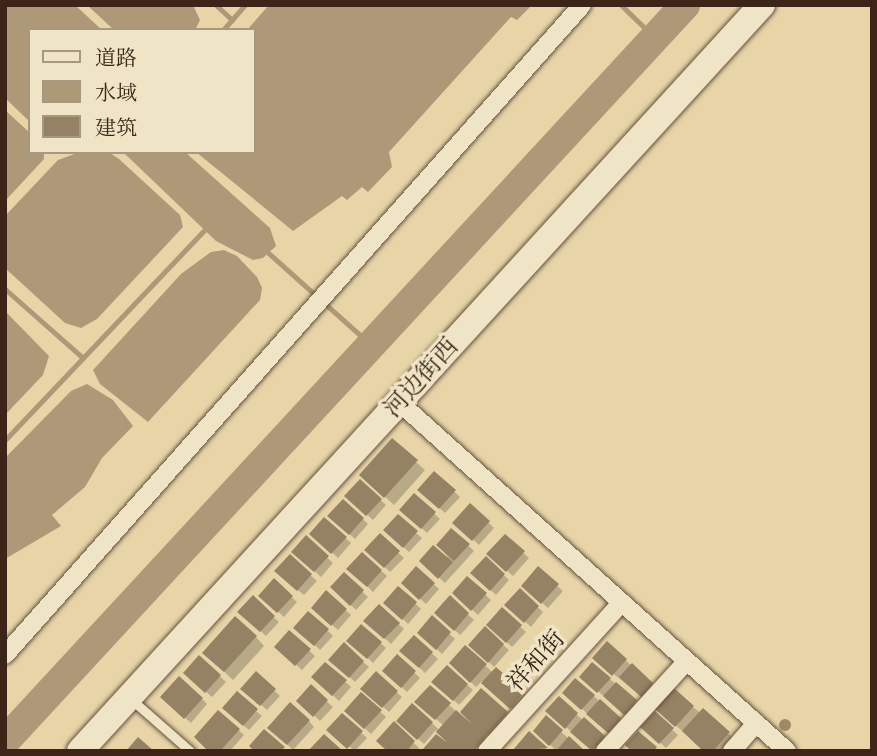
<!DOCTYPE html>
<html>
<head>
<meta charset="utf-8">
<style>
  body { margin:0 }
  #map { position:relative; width:877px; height:756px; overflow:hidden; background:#e7d5a8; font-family:"IM FELL Double Pica","Noto Serif SC",serif }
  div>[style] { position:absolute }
  .water>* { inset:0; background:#ad9977 }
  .shadow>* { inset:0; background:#0003 }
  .stream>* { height:5px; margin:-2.5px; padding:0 2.5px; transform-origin:2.5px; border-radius:2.5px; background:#ad9977 }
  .river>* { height:30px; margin:-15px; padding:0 15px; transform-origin:15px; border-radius:15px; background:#ad9977 }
  .building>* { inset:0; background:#958163 }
  .roads { filter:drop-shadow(0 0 2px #67513c) drop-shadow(0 0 2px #67513c) }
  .lane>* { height:9px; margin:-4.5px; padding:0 4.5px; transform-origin:4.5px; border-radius:4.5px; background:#efe4c6 }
  .street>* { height:18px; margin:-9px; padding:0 9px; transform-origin:9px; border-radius:9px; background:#efe4c6 }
  .secondary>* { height:26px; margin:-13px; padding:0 13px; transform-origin:13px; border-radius:13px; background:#efe4c6 }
  .trees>* { width:12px; height:12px; margin:-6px; border-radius:50%; background:#9d8969 }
  span { translate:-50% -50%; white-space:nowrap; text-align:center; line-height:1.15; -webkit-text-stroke:7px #efe4c6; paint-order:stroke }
  .street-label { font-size:24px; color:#3c2518 }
  .frame { position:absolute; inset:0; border:7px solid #3c2518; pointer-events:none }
  .legend { position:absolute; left:28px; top:28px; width:228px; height:126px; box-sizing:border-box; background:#efe4c6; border:2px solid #a79880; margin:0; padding:9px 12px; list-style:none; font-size:21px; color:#3c2518 }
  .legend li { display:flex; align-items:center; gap:14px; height:35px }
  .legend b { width:35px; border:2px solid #a79880 }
</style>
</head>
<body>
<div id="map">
  <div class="water">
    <div style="clip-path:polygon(5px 5px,75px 5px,102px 30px,30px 30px,30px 122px,5px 98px)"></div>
    <div style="clip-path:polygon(87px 5px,193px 5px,200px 20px,195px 30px,114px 30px)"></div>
    <div style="clip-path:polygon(269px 5px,532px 5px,517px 20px,511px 17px,389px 152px,392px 167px,368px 192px,362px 187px,347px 200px,342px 196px,293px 231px,196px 152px,254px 152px,254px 30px,247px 30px)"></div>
    <div style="clip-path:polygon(5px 110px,30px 133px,30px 152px,44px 152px,44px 159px,5px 201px)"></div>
    <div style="clip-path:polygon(80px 152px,110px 153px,119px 159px,180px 215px,183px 227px,97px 319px,81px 328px,65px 323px,5px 268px,5px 216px,58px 160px)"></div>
    <div style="clip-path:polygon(123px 152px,185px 152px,270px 228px,276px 246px,263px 258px,253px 260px,216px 241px)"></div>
    <div style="clip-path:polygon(224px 250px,237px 256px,257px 277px,262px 288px,260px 300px,148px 422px,100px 384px,93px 370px,181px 274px,211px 252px)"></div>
    <div style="clip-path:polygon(5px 311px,49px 356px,43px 375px,5px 415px)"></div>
    <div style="clip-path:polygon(87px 384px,113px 400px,133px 426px,102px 458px,85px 487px,52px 515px,61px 526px,5px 559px,5px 458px,71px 391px)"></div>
  </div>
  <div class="shadow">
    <div style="clip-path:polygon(416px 462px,425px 470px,394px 505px,370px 483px)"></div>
    <div style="clip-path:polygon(434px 473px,460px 497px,445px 513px,419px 489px)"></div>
    <div style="clip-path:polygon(360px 481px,386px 505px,373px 520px,347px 496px)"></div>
    <div style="clip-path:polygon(414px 496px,440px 519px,427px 533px,402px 510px)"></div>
    <div style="clip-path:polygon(343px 501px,368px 524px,355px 539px,330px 516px)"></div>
    <div style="clip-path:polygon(470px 505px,494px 528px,479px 545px,454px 522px)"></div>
    <div style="clip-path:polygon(325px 519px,351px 543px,338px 558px,312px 534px)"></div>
    <div style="clip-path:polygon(385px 530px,416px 533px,422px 538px,409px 552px)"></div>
    <div style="clip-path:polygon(452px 530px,474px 551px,445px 583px,421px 561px,448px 557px,438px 545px)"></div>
    <div style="clip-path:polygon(380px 536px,404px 558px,390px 572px,367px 550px)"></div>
    <div style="clip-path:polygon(505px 536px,529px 558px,513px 576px,489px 554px)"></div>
    <div style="clip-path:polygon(306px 538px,333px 563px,321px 577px,294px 552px)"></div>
    <div style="clip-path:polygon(362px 554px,387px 576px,373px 592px,349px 569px)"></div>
    <div style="clip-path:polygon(290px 557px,317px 581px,304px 595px,282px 577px)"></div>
    <div style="clip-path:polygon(486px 558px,509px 580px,496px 595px,472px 573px)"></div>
    <div style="clip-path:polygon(417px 569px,439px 589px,426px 604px,403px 583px)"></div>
    <div style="clip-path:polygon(538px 569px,563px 591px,548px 608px,528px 591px)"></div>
    <div style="clip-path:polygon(344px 574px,368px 597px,356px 610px,332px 587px)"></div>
    <div style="clip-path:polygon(467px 578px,491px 600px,478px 615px,454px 593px)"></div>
    <div style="clip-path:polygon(274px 581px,297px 602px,284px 617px,261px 596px)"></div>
    <div style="clip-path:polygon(399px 588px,421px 609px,408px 624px,386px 603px)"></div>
    <div style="clip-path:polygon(520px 591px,543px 612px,531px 627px,507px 605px)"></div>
    <div style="clip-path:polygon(326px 593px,351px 615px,338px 630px,313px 608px)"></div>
    <div style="clip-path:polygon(253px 598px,279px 622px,266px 636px,240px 612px)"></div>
    <div style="clip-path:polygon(450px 598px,474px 620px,460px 635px,436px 613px)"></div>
    <div style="clip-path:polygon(379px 606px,404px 629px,391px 644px,366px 621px)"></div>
    <div style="clip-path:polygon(502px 610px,526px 632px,512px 647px,488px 625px)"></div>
    <div style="clip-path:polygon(432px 618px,455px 639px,442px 654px,419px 633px)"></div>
    <div style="clip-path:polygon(362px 626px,386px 648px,373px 663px,349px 640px)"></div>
    <div style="clip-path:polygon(296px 627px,327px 630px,333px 636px,320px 650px)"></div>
    <div style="clip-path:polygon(485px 629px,509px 650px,494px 667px,471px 645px)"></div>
    <div style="clip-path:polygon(289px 632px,315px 656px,302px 670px,276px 647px)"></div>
    <div style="clip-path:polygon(256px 637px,264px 646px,233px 680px,213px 661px)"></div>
    <div style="clip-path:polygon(414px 637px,438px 659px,425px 673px,402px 651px)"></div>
    <div style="clip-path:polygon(607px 643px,657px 689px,647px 701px,594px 658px)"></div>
    <div style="clip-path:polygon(344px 645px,369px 667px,355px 682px,331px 660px)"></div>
    <div style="clip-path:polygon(397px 656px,420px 678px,407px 692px,384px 671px)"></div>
    <div style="clip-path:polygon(199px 657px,226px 682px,212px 697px,185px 673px)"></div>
    <div style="clip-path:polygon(451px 663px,485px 665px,493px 673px,496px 669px,529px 699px,516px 713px,482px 681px,476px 687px)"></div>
    <div style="clip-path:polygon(326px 664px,351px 687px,339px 701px,313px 677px)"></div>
    <div style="clip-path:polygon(447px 667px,473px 690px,459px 705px,434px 682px)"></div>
    <div style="clip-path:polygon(256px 673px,280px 696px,267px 710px,243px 689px)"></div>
    <div style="clip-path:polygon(376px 674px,402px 697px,389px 712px,363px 689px)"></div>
    <div style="clip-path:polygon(581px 677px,610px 679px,641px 707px,631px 719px)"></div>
    <div style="clip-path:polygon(311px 687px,333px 707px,320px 721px,298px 701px)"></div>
    <div style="clip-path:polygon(430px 687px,493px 746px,489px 751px,458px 751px,436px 730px,424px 744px,398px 721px,432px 723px,440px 731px,444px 726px,417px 702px)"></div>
    <div style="clip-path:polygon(481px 690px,512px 718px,493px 740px,462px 712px)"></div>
    <div style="clip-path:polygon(564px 693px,594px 696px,625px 725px,614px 737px)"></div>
    <div style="clip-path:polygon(361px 694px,386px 717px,371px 734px,346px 711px)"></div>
    <div style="clip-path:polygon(162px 697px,202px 699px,207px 704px,191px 723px)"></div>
    <div style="clip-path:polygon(559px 699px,609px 743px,602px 751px,593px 751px,548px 711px)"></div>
    <div style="clip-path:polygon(693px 707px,734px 738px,723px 751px,705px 751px,657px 709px)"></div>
    <div style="clip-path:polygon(256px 711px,262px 716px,249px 730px,229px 713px)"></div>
    <div style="clip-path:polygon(219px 712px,244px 735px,230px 751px,210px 751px)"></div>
    <div style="clip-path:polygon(655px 714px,678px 735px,666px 748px,643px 727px)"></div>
    <div style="clip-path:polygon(342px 715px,367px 738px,355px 751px,329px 730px)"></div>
    <div style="clip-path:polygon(546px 718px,582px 751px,557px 751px,535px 731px)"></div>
    <div style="clip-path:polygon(309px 721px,314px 727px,293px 750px,270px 728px)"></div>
    <div style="clip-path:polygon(394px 724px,419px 748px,417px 751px,389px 751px)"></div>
    <div style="clip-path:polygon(530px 734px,548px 751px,516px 751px)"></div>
    <div style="clip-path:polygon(436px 736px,453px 751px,427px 751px)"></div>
  </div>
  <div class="stream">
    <div style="left:216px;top:5px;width:22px;rotate:43deg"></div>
    <div style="left:621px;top:5px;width:47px;rotate:44.1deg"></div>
    <div style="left:223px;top:30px;width:33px;rotate:-49deg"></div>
    <div style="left:264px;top:249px;width:144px;rotate:41.9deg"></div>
    <div style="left:5px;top:289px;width:104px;rotate:41.5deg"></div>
    <div style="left:5px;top:440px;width:295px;rotate:-46.5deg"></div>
  </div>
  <div class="river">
    <div style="left:5px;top:741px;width:1002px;rotate:-47.26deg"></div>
  </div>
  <div class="building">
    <div style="clip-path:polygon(392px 438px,418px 460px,384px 498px,359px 475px)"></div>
    <div style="clip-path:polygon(434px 471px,456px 490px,439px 509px,417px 490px)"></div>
    <div style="clip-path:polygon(360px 479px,382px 499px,366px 516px,344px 496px)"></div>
    <div style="clip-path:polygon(414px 493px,436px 512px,421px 529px,399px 510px)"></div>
    <div style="clip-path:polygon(343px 499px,364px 518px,349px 535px,327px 516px)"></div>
    <div style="clip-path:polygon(470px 503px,490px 521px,472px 541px,452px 523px)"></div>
    <div style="clip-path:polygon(398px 514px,418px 531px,403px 548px,383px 530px)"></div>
    <div style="clip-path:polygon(324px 517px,347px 537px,331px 554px,309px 534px)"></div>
    <div style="clip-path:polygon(451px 528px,470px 544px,454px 561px,436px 545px)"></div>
    <div style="clip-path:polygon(380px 533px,400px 551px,384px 568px,364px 550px)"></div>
    <div style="clip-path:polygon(505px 534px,525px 551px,506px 572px,486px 554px)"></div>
    <div style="clip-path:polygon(306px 535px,329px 556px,314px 572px,291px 552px)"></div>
    <div style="clip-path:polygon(433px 545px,453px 562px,438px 579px,419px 561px)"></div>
    <div style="clip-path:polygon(362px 552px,382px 570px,367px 587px,346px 569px)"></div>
    <div style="clip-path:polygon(290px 554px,312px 574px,297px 591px,274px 571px)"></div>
    <div style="clip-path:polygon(486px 556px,505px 574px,490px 591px,470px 573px)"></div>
    <div style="clip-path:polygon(416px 566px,435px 583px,419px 600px,401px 583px)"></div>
    <div style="clip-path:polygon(538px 566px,559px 584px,541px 604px,521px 586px)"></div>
    <div style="clip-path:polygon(344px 572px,364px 590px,350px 606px,330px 587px)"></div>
    <div style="clip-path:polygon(467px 576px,487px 593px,471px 611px,452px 593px)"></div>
    <div style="clip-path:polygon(274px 578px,293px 596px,277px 613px,258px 596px)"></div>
    <div style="clip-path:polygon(398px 586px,417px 602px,402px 620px,383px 603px)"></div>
    <div style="clip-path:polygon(520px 588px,539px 606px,524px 623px,504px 605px)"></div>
    <div style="clip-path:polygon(326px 590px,347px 609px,331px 626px,311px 608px)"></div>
    <div style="clip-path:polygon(253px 595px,275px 616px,260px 632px,237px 612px)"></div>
    <div style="clip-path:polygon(450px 595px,469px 613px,454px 631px,434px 613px)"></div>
    <div style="clip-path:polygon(379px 604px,400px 623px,384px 639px,363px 621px)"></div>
    <div style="clip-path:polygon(502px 607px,522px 625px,506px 643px,486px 625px)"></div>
    <div style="clip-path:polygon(308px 611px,329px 629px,314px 646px,293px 628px)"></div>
    <div style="clip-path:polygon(432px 615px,451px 632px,436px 650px,417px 633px)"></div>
    <div style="clip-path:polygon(235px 616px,257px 636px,224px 672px,202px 653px)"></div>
    <div style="clip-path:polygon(361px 624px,382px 642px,367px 659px,346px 641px)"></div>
    <div style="clip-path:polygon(485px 626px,504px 644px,488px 663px,468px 645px)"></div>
    <div style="clip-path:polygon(289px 630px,311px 649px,295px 666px,274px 647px)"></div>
    <div style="clip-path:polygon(414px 635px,433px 652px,419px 668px,399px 651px)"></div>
    <div style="clip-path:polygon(607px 641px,627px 659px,612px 676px,592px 658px)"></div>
    <div style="clip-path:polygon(344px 642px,364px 661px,349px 678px,328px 660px)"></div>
    <div style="clip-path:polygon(465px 645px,487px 664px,470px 683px,449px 663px)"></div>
    <div style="clip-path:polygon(397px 654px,416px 671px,401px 688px,382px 671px)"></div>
    <div style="clip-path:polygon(199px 655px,221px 675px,205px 693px,183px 673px)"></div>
    <div style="clip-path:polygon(325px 662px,347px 680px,332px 696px,311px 677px)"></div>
    <div style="clip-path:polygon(592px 662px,611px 678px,597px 693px,579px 677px)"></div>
    <div style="clip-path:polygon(632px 663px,653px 683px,641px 697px,619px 677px)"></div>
    <div style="clip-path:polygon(447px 665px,468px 684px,453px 701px,431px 682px)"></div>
    <div style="clip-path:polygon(496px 667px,524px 692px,510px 709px,481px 683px)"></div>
    <div style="clip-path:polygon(256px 671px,276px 689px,260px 706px,240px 689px)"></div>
    <div style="clip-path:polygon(376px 671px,398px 691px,382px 708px,360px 689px)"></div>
    <div style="clip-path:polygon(179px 676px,203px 698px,184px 719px,160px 697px)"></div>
    <div style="clip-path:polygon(575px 678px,595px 695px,581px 710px,562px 693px)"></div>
    <div style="clip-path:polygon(616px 682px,637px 700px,624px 715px,603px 696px)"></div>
    <div style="clip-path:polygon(311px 684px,328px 700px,313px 717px,296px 701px)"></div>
    <div style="clip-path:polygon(430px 685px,451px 703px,435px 720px,414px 702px)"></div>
    <div style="clip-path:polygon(481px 688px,508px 712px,473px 751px,423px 749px,436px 734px,448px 743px,436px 732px,456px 710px,473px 725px,460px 712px)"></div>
    <div style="clip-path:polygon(674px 688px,694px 706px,675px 727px,655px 709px)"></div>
    <div style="clip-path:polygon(237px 691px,258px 709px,243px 726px,222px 708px)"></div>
    <div style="clip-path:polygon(361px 692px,382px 710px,364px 729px,344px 711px)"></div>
    <div style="clip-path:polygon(559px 696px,578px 713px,565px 729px,545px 711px)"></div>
    <div style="clip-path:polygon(600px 699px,621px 718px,608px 733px,586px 714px)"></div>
    <div style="clip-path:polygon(290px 702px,310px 720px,287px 745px,267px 728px)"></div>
    <div style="clip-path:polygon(412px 703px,433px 722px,417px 740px,396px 721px)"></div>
    <div style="clip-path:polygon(703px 708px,730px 732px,713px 751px,703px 751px,682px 731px)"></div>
    <div style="clip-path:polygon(218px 710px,240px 729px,220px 751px,208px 751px,194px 737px)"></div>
    <div style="clip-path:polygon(655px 711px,674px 728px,659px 744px,640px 727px)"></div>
    <div style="clip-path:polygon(342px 713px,363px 731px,347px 749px,326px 730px)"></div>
    <div style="clip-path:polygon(546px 715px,563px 730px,549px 746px,533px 731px)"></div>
    <div style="clip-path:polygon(584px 717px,605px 736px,592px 751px,570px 732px)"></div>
    <div style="clip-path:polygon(394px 721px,415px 741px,407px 751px,387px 751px,376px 741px)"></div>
    <div style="clip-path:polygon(264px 729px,285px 747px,281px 751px,254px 751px,249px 746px)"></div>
    <div style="clip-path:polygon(529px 731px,548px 748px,514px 751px,513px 750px)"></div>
    <div style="clip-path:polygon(638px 731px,657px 747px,654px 751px,631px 751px,625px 745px)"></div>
    <div style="clip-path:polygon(324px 734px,343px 751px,308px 751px)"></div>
    <div style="clip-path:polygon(569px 736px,585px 751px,556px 751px)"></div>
    <div style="clip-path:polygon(138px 737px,154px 751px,126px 751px)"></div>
  </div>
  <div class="roads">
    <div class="lane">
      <div style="left:131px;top:699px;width:79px;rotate:41.4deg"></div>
    </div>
    <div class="street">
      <div style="left:399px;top:402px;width:522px;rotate:41.97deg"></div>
      <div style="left:5px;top:655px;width:869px;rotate:-48.4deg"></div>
      <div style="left:487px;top:751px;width:200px;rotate:-47.8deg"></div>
      <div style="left:605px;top:751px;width:120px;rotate:-47.7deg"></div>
      <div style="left:732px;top:751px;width:37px;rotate:-49deg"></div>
    </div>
    <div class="secondary">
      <div style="left:80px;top:751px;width:1011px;rotate:-47.57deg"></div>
    </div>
  </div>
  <div class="trees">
    <div style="left:785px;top:725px"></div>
  </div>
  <div class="street-label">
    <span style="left:421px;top:378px;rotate:-48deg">河边街西</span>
    <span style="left:536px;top:661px;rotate:-48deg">祥和街</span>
  </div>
  <div class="frame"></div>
  <ul class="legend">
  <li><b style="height:9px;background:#efe4c6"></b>道路</li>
  <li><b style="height:19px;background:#ad9977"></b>水域</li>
  <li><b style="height:19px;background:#958163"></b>建筑</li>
  </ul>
</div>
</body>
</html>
